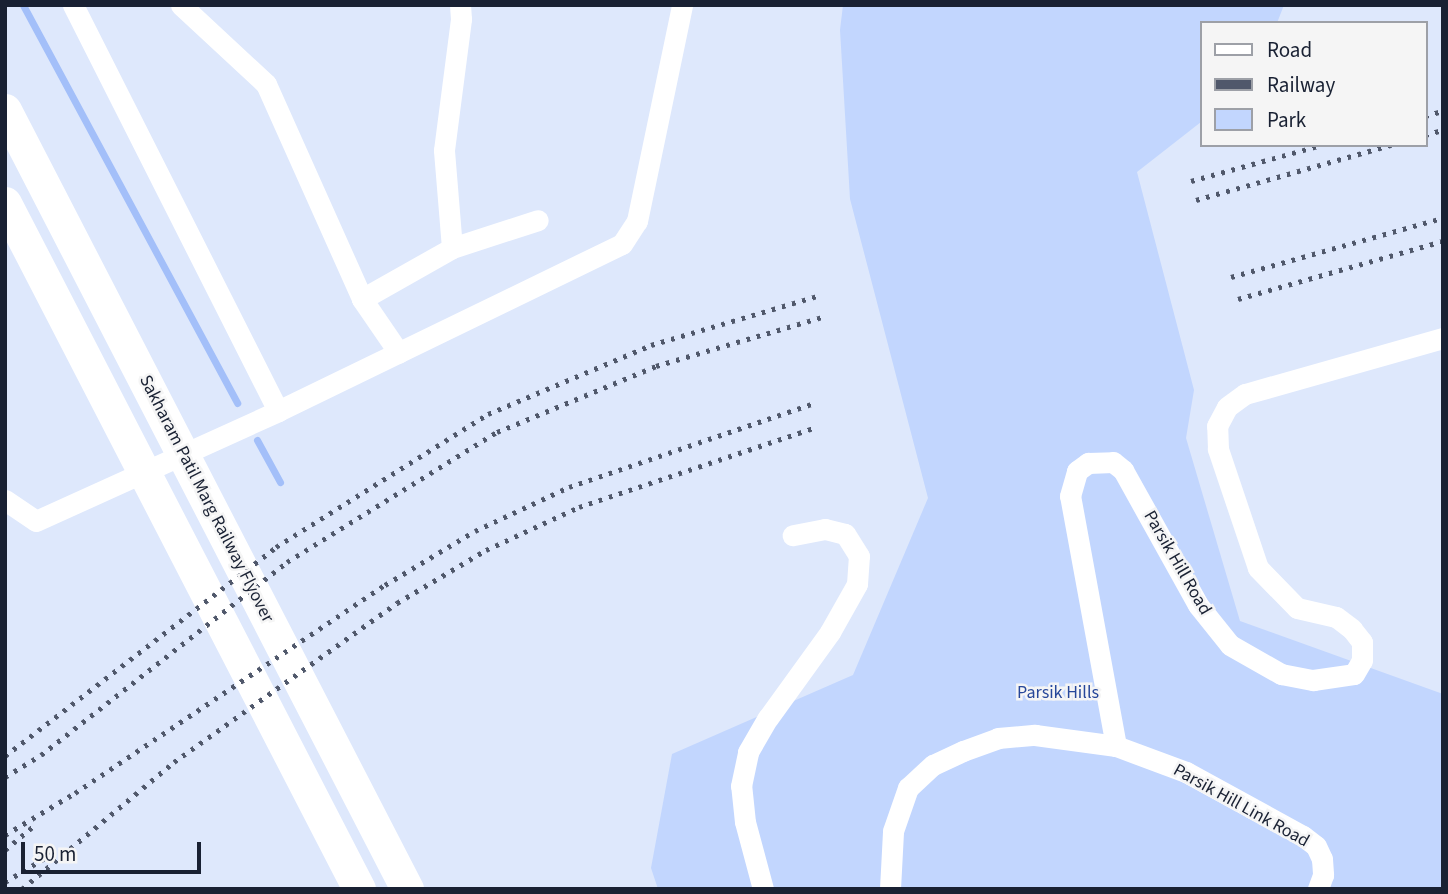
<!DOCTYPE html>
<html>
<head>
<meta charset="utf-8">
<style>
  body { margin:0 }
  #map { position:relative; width:1448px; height:894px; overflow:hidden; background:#dee8fc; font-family:"Source Sans 3",sans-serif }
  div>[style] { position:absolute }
  .green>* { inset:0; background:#c2d6fe }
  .stream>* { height:7px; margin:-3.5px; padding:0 3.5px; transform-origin:3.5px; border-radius:3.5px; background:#a3bff9 }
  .street>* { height:21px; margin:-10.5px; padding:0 10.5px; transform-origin:10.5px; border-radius:10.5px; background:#fff }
  .primary>* { height:33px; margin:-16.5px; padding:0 16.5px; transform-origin:16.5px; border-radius:16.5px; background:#fff }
  .rail>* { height:5px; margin-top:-2.5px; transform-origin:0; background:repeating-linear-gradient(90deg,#50586b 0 3.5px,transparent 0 10.5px) }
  span { translate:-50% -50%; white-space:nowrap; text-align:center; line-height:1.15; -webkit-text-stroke:5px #f5f5f5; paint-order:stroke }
  .street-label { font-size:18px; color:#192133 }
  .park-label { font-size:18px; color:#26479a }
  .frame { position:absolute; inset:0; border:7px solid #192133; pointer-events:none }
  .legend { position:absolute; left:1200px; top:21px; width:228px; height:126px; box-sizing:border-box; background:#f5f5f5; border:2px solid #9da0a7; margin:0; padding:9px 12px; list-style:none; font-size:21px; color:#192133 }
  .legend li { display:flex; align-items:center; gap:14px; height:35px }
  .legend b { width:35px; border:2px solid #9da0a7 }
  .scale { position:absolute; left:21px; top:842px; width:180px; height:32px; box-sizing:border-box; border:4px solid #192133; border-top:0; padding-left:9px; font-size:21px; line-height:24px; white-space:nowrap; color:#192133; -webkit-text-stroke:5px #f5f5f5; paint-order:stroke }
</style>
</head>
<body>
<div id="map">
  <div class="green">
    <div style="clip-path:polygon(843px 5px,1284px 5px,1277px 23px,1201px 23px,1201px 122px,1137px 172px,1194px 390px,1186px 438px,1240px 621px,1443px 694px,1443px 889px,658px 889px,651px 868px,672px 754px,853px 675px,928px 498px,850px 199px,840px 30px)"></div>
  </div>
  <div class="stream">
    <div style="left:23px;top:5px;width:452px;rotate:61.7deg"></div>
    <div style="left:257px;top:440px;width:48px;rotate:61.3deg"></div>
  </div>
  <div class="street">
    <div style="left:73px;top:5px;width:455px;rotate:63.2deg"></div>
    <div style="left:181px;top:5px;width:116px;rotate:42.9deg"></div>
    <div style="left:266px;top:84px;width:235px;rotate:65.9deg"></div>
    <div style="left:362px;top:299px;width:65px;rotate:55.6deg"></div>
    <div style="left:452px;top:248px;width:90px;rotate:-18deg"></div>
    <div style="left:362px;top:299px;width:103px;rotate:-29.5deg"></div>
    <div style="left:452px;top:248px;width:98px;rotate:-94.7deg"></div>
    <div style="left:444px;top:150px;width:132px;rotate:-82.6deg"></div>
    <div style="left:461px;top:19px;width:14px;rotate:-94deg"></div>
    <div style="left:5px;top:500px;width:37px;rotate:34deg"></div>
    <div style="left:36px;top:521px;width:266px;rotate:-24.4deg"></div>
    <div style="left:278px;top:411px;width:382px;rotate:-25.9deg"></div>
    <div style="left:622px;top:244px;width:27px;rotate:-57deg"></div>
    <div style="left:637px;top:221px;width:221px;rotate:-78.2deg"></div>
    <div style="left:1116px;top:746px;width:254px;rotate:-100.4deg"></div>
    <div style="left:1070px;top:496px;width:26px;rotate:-74deg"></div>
    <div style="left:1077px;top:471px;width:14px;rotate:-36deg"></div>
    <div style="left:1088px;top:463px;width:25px;rotate:-2deg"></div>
    <div style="left:1113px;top:462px;width:13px;rotate:39deg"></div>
    <div style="left:1123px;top:470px;width:154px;rotate:60.9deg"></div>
    <div style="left:1198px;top:605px;width:51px;rotate:51.3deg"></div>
    <div style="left:1230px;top:645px;width:59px;rotate:29.6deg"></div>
    <div style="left:1281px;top:674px;width:33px;rotate:11deg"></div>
    <div style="left:1313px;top:680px;width:41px;rotate:-8.3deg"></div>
    <div style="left:1354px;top:674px;width:16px;rotate:-60deg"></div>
    <div style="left:1362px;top:660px;width:18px;rotate:-90deg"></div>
    <div style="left:1362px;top:642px;width:16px;rotate:-128deg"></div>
    <div style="left:1352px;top:629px;width:20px;rotate:-143deg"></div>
    <div style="left:1336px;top:617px;width:40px;rotate:-167deg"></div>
    <div style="left:1297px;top:608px;width:56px;rotate:-134.3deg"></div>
    <div style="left:1258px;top:568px;width:126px;rotate:-108.6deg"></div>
    <div style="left:1218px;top:449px;width:23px;rotate:-92deg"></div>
    <div style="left:1217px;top:426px;width:21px;rotate:-62deg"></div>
    <div style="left:1227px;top:407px;width:22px;rotate:-36deg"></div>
    <div style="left:1245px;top:394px;width:206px;rotate:-15.8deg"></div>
    <div style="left:763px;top:889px;width:69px;rotate:-105deg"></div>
    <div style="left:745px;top:822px;width:36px;rotate:-96deg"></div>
    <div style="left:741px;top:786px;width:35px;rotate:-78deg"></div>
    <div style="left:748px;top:752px;width:39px;rotate:-60deg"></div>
    <div style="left:768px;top:718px;width:106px;rotate:-54.2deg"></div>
    <div style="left:830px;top:632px;width:55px;rotate:-60.6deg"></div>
    <div style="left:857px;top:584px;width:28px;rotate:-86deg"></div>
    <div style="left:859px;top:556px;width:26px;rotate:-122deg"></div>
    <div style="left:845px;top:534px;width:21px;rotate:-166deg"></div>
    <div style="left:825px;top:529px;width:33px;rotate:169deg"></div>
    <div style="left:890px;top:889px;width:58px;rotate:-87deg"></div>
    <div style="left:893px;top:831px;width:46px;rotate:-70.8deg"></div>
    <div style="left:908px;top:788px;width:34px;rotate:-43deg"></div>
    <div style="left:933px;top:765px;width:33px;rotate:-25deg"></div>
    <div style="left:963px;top:751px;width:37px;rotate:-20deg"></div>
    <div style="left:998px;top:738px;width:37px;rotate:-5deg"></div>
    <div style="left:1035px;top:735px;width:82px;rotate:7.7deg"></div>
    <div style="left:1116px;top:746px;width:75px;rotate:20.4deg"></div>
    <div style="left:1186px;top:772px;width:133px;rotate:28.7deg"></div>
    <div style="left:1303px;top:836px;width:16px;rotate:38deg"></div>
    <div style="left:1316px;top:846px;width:14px;rotate:65deg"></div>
    <div style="left:1322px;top:859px;width:16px;rotate:86deg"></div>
    <div style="left:1323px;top:875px;width:15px;rotate:110deg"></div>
  </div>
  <div class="primary">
    <div style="left:5px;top:110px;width:877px;rotate:62.7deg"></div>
    <div style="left:5px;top:203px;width:772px;rotate:62.7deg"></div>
  </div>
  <div class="rail">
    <div style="left:1425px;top:116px;width:19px;rotate:-16deg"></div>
    <div style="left:1425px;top:135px;width:19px;rotate:-16deg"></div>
    <div style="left:1191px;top:181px;width:136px;rotate:-15.4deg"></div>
    <div style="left:1196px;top:200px;width:203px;rotate:-15.8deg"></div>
    <div style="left:1231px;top:277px;width:220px;rotate:-15.6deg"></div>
    <div style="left:1238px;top:299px;width:213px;rotate:-15.8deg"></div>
    <div style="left:5px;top:756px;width:342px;rotate:-37.6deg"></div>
    <div style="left:276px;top:547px;width:250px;rotate:-32.1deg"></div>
    <div style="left:488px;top:414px;width:177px;rotate:-22.9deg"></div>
    <div style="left:651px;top:345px;width:173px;rotate:-16.4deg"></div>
    <div style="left:5px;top:777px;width:42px;rotate:-31.4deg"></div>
    <div style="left:41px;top:755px;width:313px;rotate:-38.1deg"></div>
    <div style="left:287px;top:562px;width:247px;rotate:-31.8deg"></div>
    <div style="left:497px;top:432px;width:172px;rotate:-22.5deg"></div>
    <div style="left:656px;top:366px;width:173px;rotate:-16.4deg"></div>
    <div style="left:5px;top:835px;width:82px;rotate:-31deg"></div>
    <div style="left:75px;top:793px;width:373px;rotate:-33.9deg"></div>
    <div style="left:385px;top:585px;width:105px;rotate:-31deg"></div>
    <div style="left:475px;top:531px;width:104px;rotate:-25.1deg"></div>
    <div style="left:569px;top:487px;width:256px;rotate:-18.9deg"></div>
    <div style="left:5px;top:850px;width:38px;rotate:-40deg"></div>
    <div style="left:5px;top:882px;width:56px;rotate:-31.1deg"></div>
    <div style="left:22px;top:889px;width:198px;rotate:-39.9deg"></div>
    <div style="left:174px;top:762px;width:274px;rotate:-35.5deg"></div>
    <div style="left:397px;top:603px;width:104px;rotate:-30.8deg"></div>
    <div style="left:486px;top:550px;width:102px;rotate:-24.8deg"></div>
    <div style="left:579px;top:507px;width:251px;rotate:-18.6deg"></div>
  </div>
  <div class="street-label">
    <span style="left:206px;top:499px;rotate:63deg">Sakharam Patil Marg Railway Flyover</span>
    <span style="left:1177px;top:563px;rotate:60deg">Parsik Hill Road</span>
    <span style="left:1241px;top:806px;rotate:29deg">Parsik Hill Link Road</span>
  </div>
  <div class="park-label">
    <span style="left:1058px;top:693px">Parsik Hills</span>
  </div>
  <div class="frame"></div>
  <ul class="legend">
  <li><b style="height:9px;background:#fff"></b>Road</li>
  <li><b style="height:9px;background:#50586b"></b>Railway</li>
  <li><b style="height:19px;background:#c2d6fe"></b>Park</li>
  </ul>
  <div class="scale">50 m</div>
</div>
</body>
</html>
